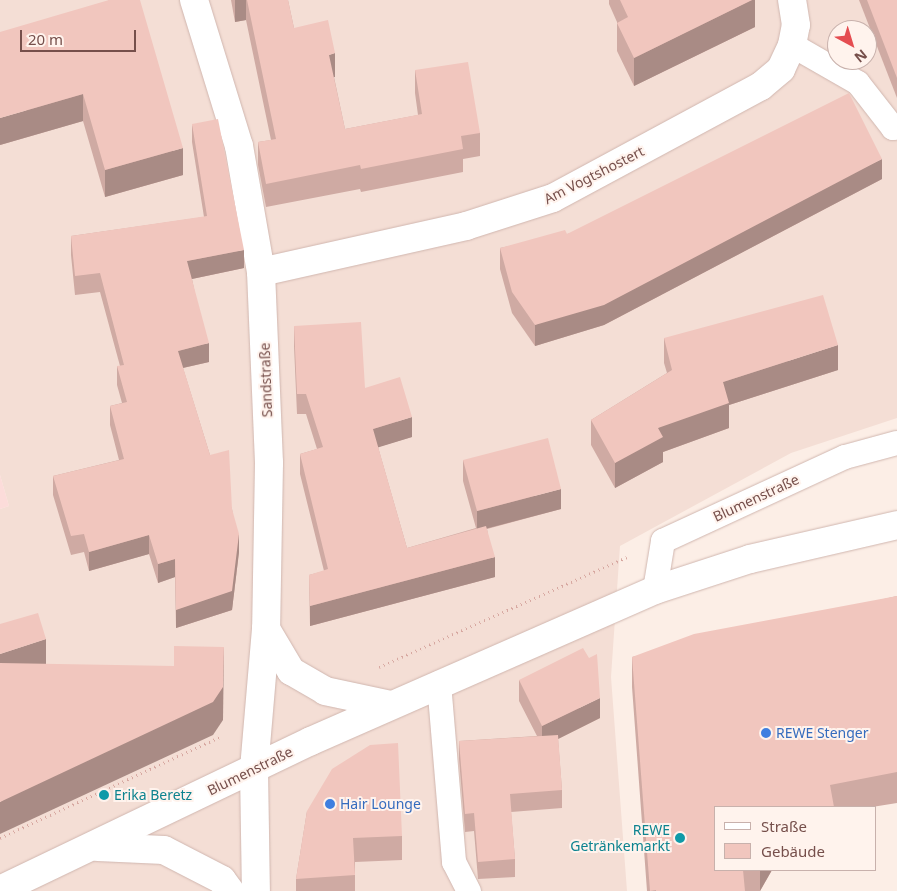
<!DOCTYPE html>
<html>
<head>
<meta charset="utf-8">
<style>
  body { margin:0 }
  #map { position:relative; width:897px; height:891px; overflow:hidden; background:#fceee6; font-family:"Noto Sans",sans-serif }
  div>[style] { position:absolute }
  .residential>* { inset:0; background:#f4ded5 }
  .commercial>* { inset:0; background:#fcdcda }
  .path>* { height:3px; margin-top:-1.5px; transform-origin:0; background:repeating-linear-gradient(90deg,#d7a8a1 0 1px,transparent 0 5px) }
  .roads { filter:drop-shadow(0 0 1px #d0b6af) drop-shadow(0 0 1px #d0b6af) }
  .service>* { height:24px; margin:-12px; padding:0 12px; transform-origin:12px; border-radius:12px; background:#fff }
  .minor>* { height:28px; margin:-14px; padding:0 14px; transform-origin:14px; border-radius:14px; background:#fff }
  .secondary>* { height:28px; margin:-14px; padding:0 14px; transform-origin:14px; border-radius:14px; background:#fff }
  .wall>* { inset:0; background:#cfaaa3 }
  .shaded-wall>* { inset:0; background:#a98b85 }
  .building>* { inset:0; background:#f1c6be }
  .dots>* { width:14px; height:14px; translate:-50% -50%; box-sizing:border-box; border:2px solid #fff3ed; border-radius:50% }
  span { translate:-50% -50%; white-space:nowrap; text-align:center; line-height:1.15; -webkit-text-stroke:4px #fff3ed; paint-order:stroke }
  .street-label { font-size:14px; color:#764f4b }
  .shop-label { font-size:14px; color:#366cbe }
  .left { translate:0 -50%; text-align:left }
  .culture-label { font-size:14px; color:#0d838f }
  .right { translate:-100% -50%; text-align:right }
  .legend { position:absolute; left:714px; top:806px; width:162px; height:65px; box-sizing:border-box; background:#fff3ed; border:1px solid #c8b1ac; margin:0; padding:6px 9px; list-style:none; font-size:15px; color:#764f4b }
  .legend li { display:flex; align-items:center; gap:10px; height:25px }
  .legend b { width:25px; border:1px solid #c8b1ac }
  .north { position:absolute; left:827px; top:20px; width:50px; height:50px; box-sizing:border-box; background:#fff3ed; border:1px solid #c8b1ac; border-radius:50%; rotate:141deg; font-size:14px; font-weight:700; line-height:20px; text-align:center; color:#764f4b }
  .north::after { content:''; display:block; margin:auto; width:18px; height:22px; background:#e54d51; clip-path:polygon(50% 0,100% 100%,50% 72%,0 100%) }
  .scale { position:absolute; left:20px; top:30px; width:116px; height:22px; box-sizing:border-box; border:2px solid #764f4b; border-top:0; padding-left:6px; font-size:15px; line-height:18px; white-space:nowrap; color:#764f4b; -webkit-text-stroke:4px #fff3ed; paint-order:stroke }
</style>
</head>
<body>
<div id="map">
  <div class="residential">
    <div style="clip-path:polygon(evenodd,0 0,897px 0,897px 418px,791px 453px,620px 546px,611px 677px,627px 891px,0 891px,0 509px,9px 506px,0 475px,0 0,837px 30px,867px 30px,867px 60px,837px 60px,837px 30px)"></div>
  </div>
  <div class="commercial">
    <div style="clip-path:polygon(0 475px,9px 506px,0 509px)"></div>
  </div>
  <div class="path">
    <div style="left:379px;top:667px;width:271px;rotate:-23.9deg"></div>
    <div style="left:0;top:838px;width:244px;rotate:-24.7deg"></div>
  </div>
  <div class="roads">
    <div class="service">
      <div style="left:792px;top:45px;width:76px;rotate:29.9deg"></div>
      <div style="left:858px;top:83px;width:57px;rotate:52.1deg"></div>
      <div style="left:893px;top:128px;width:4px;rotate:-27deg"></div>
      <div style="left:655px;top:590px;width:50px;rotate:-80.7deg"></div>
      <div style="left:663px;top:541px;width:200px;rotate:-24.8deg"></div>
      <div style="left:845px;top:457px;width:54px;rotate:-15.1deg"></div>
      <div style="left:439px;top:683px;width:180px;rotate:85.2deg"></div>
      <div style="left:454px;top:862px;width:33px;rotate:63deg"></div>
    </div>
    <div class="minor">
      <div style="left:194px;top:0;width:153px;rotate:72.9deg"></div>
      <div style="left:239px;top:146px;width:128px;rotate:80.1deg"></div>
      <div style="left:261px;top:272px;width:191px;rotate:87.6deg"></div>
      <div style="left:269px;top:463px;width:166px;rotate:91deg"></div>
      <div style="left:266px;top:629px;width:141px;rotate:94.9deg"></div>
      <div style="left:261px;top:272px;width:210px;rotate:-12.6deg"></div>
      <div style="left:466px;top:226px;width:91px;rotate:-17.8deg"></div>
      <div style="left:553px;top:198px;width:236px;rotate:-28.3deg"></div>
      <div style="left:761px;top:86px;width:26px;rotate:-40deg"></div>
      <div style="left:781px;top:69px;width:26px;rotate:-65deg"></div>
      <div style="left:792px;top:45px;width:20px;rotate:-79deg"></div>
      <div style="left:796px;top:25px;width:25px;rotate:-99deg"></div>
      <div style="left:266px;top:629px;width:49px;rotate:59.2deg"></div>
      <div style="left:291px;top:671px;width:39px;rotate:30deg"></div>
      <div style="left:325px;top:691px;width:67px;rotate:12deg"></div>
    </div>
    <div class="secondary">
      <div style="left:254px;top:769px;width:122px;rotate:89.1deg"></div>
      <div style="left:98px;top:847px;width:66px;rotate:2.6deg"></div>
      <div style="left:164px;top:850px;width:65px;rotate:27.3deg"></div>
      <div style="left:222px;top:880px;width:14px;rotate:54deg"></div>
      <div style="left:0;top:890px;width:345px;rotate:-25.6deg"></div>
      <div style="left:311px;top:741px;width:376px;rotate:-23.7deg"></div>
      <div style="left:655px;top:590px;width:100px;rotate:-18.1deg"></div>
      <div style="left:750px;top:559px;width:151px;rotate:-13deg"></div>
    </div>
  </div>
  <div class="wall">
    <div style="clip-path:polygon(109px 0,183px 175px,105px 197px,83px 121px,0 145px)"></div>
    <div style="clip-path:polygon(231px 0,288px 0,294px 28px,335px 77px,334px 77px,345px 129px,418px 115px,415px 93px,415px 70px,480px 133px,480px 156px,463px 159px,463px 172px,361px 192px,360px 189px,266px 207px,258px 165px,258px 142px,271px 140px,246px 20px,235px 22px)"></div>
    <div style="clip-path:polygon(609px 0,755px 0,755px 27px,634px 86px,617px 51px,617px 22px,609px 4px)"></div>
    <div style="clip-path:polygon(859px 0,897px 0,897px 98px)"></div>
    <div style="clip-path:polygon(192px 124px,244px 268px,192px 279px,209px 362px,183px 368px,210px 455px,232px 509px,239px 552px,232px 610px,176px 628px,175px 577px,158px 583px,149px 554px,89px 571px,84px 552px,71px 555px,53px 495px,53px 476px,119px 460px,110px 425px,110px 406px,122px 403px,117px 385px,117px 366px,120px 366px,100px 292px,75px 295px,71px 255px,71px 236px,204px 217px,192px 142px)"></div>
    <div style="clip-path:polygon(882px 179px,604px 325px,535px 346px,512px 313px,500px 269px,500px 248px,567px 234px)"></div>
    <div style="clip-path:polygon(294px 326px,365px 388px,412px 437px,378px 447px,407px 548px,476px 528px,463px 481px,463px 460px,561px 509px,487px 529px,495px 577px,310px 626px,309px 575px,324px 571px,300px 474px,300px 454px,317px 449px,306px 414px,297px 414px,294px 346px)"></div>
    <div style="clip-path:polygon(664px 338px,838px 370px,729px 405px,729px 428px,663px 452px,663px 462px,615px 488px,591px 445px,591px 420px,667px 373px,664px 363px)"></div>
    <div style="clip-path:polygon(897px 596px,897px 803px,872px 807px,716px 807px,716px 870px,772px 870px,760px 891px,647px 891px,632px 687px,632px 657px)"></div>
    <div style="clip-path:polygon(519px 680px,600px 718px,558px 739px,562px 790px,562px 808px,511px 812px,515px 859px,515px 877px,478px 879px,474px 831px,465px 832px,459px 759px,459px 741px,537px 736px,519px 701px)"></div>
    <div style="clip-path:polygon(307px 811px,402px 836px,402px 860px,355px 862px,355px 891px,296px 891px,296px 879px)"></div>
  </div>
  <div class="shaded-wall">
    <div style="clip-path:polygon(235px 0,246px 0,246px 20px,235px 22px)"></div>
    <div style="clip-path:polygon(752px 0,755px 0,755px 27px,634px 86px,634px 58px)"></div>
    <div style="clip-path:polygon(335px 53px,335px 77px,329px 78px,329px 55px)"></div>
    <div style="clip-path:polygon(83px 94px,83px 121px,0 145px,0 118px)"></div>
    <div style="clip-path:polygon(183px 148px,183px 175px,105px 197px,105px 170px)"></div>
    <div style="clip-path:polygon(882px 159px,882px 179px,604px 325px,535px 346px,535px 325px)"></div>
    <div style="clip-path:polygon(244px 250px,244px 268px,187px 280px,187px 261px)"></div>
    <div style="clip-path:polygon(209px 343px,209px 362px,178px 369px,178px 351px)"></div>
    <div style="clip-path:polygon(838px 345px,838px 370px,729px 405px,729px 428px,663px 452px,663px 462px,615px 488px,615px 463px,658px 428px,723px 382px)"></div>
    <div style="clip-path:polygon(412px 417px,412px 437px,373px 449px,373px 429px)"></div>
    <div style="clip-path:polygon(561px 489px,561px 509px,477px 531px,477px 511px)"></div>
    <div style="clip-path:polygon(239px 534px,239px 552px,232px 610px,176px 628px,176px 610px)"></div>
    <div style="clip-path:polygon(149px 535px,149px 554px,89px 571px,89px 552px)"></div>
    <div style="clip-path:polygon(495px 557px,495px 577px,310px 626px,310px 606px)"></div>
    <div style="clip-path:polygon(175px 559px,175px 577px,158px 583px,158px 564px)"></div>
    <div style="clip-path:polygon(46px 639px,46px 671px,0 686px,0 654px)"></div>
    <div style="clip-path:polygon(224px 647px,223px 720px,213px 735px,0 834px,0 802px)"></div>
    <div style="clip-path:polygon(600px 698px,600px 718px,542px 747px,542px 726px)"></div>
    <div style="clip-path:polygon(760px 870px,772px 870px,760px 891px)"></div>
  </div>
  <div class="building">
    <div style="clip-path:polygon(109px 0,140px 0,183px 148px,105px 170px,83px 94px,0 118px,0 32px)"></div>
    <div style="clip-path:polygon(247px 0,288px 0,294px 28px,328px 20px,335px 53px,329px 55px,345px 129px,422px 114px,415px 70px,468px 62px,480px 133px,461px 136px,463px 149px,361px 169px,360px 165px,266px 184px,258px 142px,276px 139px)"></div>
    <div style="clip-path:polygon(620px 0,752px 0,634px 58px,617px 23px,628px 17px)"></div>
    <div style="clip-path:polygon(867px 0,897px 0,897px 78px)"></div>
    <div style="clip-path:polygon(849px 93px,882px 159px,604px 305px,535px 325px,512px 292px,500px 248px,565px 230px,567px 234px)"></div>
    <div style="clip-path:polygon(218px 119px,244px 250px,187px 261px,209px 343px,178px 351px,210px 455px,229px 450px,232px 509px,239px 534px,232px 591px,176px 610px,175px 559px,158px 564px,149px 535px,89px 552px,84px 534px,71px 536px,53px 476px,124px 459px,110px 406px,127px 402px,117px 366px,124px 365px,100px 273px,75px 276px,71px 236px,207px 216px,192px 124px)"></div>
    <div style="clip-path:polygon(823px 295px,838px 345px,723px 382px,729px 403px,658px 428px,663px 437px,615px 463px,591px 420px,672px 370px,664px 338px)"></div>
    <div style="clip-path:polygon(361px 322px,365px 388px,400px 377px,412px 417px,373px 429px,407px 548px,486px 526px,495px 557px,310px 606px,309px 575px,328px 569px,300px 454px,323px 447px,306px 394px,297px 394px,294px 326px)"></div>
    <div style="clip-path:polygon(548px 438px,561px 489px,477px 511px,463px 460px)"></div>
    <div style="clip-path:polygon(897px 596px,897px 772px,830px 785px,834px 807px,716px 807px,716px 870px,743px 870px,745px 891px,656px 891px,656px 890px,650px 891px,632px 657px,694px 634px)"></div>
    <div style="clip-path:polygon(38px 613px,46px 639px,0 654px,0 624px)"></div>
    <div style="clip-path:polygon(174px 646px,224px 647px,223px 687px,213px 702px,0 802px,0 663px,174px 666px)"></div>
    <div style="clip-path:polygon(583px 648px,589px 658px,597px 654px,600px 698px,542px 726px,519px 680px)"></div>
    <div style="clip-path:polygon(558px 735px,562px 790px,510px 794px,515px 859px,478px 862px,474px 813px,465px 814px,459px 741px)"></div>
    <div style="clip-path:polygon(398px 743px,402px 836px,353px 838px,355px 875px,296px 879px,307px 811px,332px 769px,370px 745px)"></div>
  </div>
  <div class="dots">
    <div style="left:766px;top:733px;background:#3f7fe0"></div>
    <div style="left:104px;top:795px;background:#0f9aa8"></div>
    <div style="left:330px;top:804px;background:#3f7fe0"></div>
    <div style="left:680px;top:838px;background:#0f9aa8"></div>
  </div>
  <div class="street-label">
    <span style="left:594px;top:175px;rotate:-27deg">Am Vogtshostert</span>
    <span style="left:266px;top:380px;rotate:-92deg">Sandstraße</span>
    <span style="left:756px;top:498px;rotate:-25deg">Blumenstraße</span>
    <span style="left:250px;top:771px;rotate:-26deg">Blumenstraße</span>
  </div>
  <div class="shop-label">
    <span class="left" style="left:776px;top:733px">REWE Stenger</span>
    <span class="left" style="left:340px;top:804px">Hair Lounge</span>
  </div>
  <div class="culture-label">
    <span class="left" style="left:114px;top:795px">Erika Beretz</span>
    <span class="right" style="left:670px;top:838px">REWE<br>Getränkemarkt</span>
  </div>
  <ul class="legend">
  <li><b style="height:6px;background:#fff"></b>Straße</li>
  <li><b style="height:14px;background:#f1c6be"></b>Gebäude</li>
  </ul>
  <div class="north">N</div>
  <div class="scale">20 m</div>
</div>
</body>
</html>
